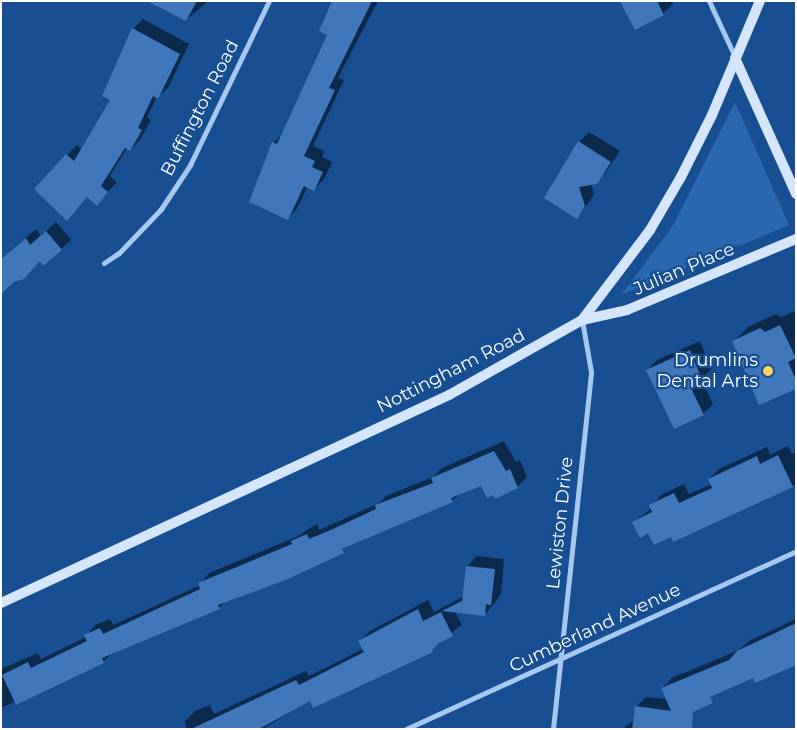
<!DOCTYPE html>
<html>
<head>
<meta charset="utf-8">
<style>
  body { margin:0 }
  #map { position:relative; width:797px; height:730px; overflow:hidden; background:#184e92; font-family:Montserrat,sans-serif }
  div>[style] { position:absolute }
  .green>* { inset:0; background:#2a68b1 }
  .shadow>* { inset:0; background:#0007 }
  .building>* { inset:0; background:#4077ba }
  .street>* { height:5px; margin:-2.5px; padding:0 2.5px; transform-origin:2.5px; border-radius:2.5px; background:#a7c8f0 }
  .secondary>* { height:10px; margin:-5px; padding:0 5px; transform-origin:5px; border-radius:5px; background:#d5e6fb }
  .dots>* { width:14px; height:14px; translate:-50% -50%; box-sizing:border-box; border:2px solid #184e92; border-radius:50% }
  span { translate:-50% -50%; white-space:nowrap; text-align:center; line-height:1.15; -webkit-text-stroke:4.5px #184e92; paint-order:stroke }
  .street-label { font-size:18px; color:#fff }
  .poi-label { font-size:18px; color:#fff }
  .right { translate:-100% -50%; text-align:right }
  .frame { position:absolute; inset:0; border:2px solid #fff; pointer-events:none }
</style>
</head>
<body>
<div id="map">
  <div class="green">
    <div style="clip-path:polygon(735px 102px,789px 225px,621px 295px,672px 227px)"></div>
  </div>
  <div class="shadow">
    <div style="clip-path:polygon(168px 1px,208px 1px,186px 20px)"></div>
    <div style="clip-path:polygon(333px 1px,378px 1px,338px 78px,344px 80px,313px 146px,324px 151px,322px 157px,332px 162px,324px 179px,314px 189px,308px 186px,297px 209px,287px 219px,273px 143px,283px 133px,328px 35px)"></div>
    <div style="clip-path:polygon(622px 1px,672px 1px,673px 4px,663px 14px)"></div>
    <div style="clip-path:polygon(143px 19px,189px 44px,168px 88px,157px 97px,147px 117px,151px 120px,140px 140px,130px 150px,127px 148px,110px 176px,117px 182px,96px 204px,88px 196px,77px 209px,67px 155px,77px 145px,82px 150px,111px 99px,133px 29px)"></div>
    <div style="clip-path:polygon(589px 132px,620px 151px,606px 172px,591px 183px,594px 195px,577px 218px,579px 142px)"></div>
    <div style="clip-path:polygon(56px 222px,71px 240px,61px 249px,41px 260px,24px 278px,1px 288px,1px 259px,36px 229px,41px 236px)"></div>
    <div style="clip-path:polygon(795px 311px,796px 311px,796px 388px,733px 342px,748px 327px,776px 314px,781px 317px)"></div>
    <div style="clip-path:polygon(700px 341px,711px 369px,701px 379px,713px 404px,703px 414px,647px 370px,657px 360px)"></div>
    <div style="clip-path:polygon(504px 441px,516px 462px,520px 460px,527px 477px,517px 487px,482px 484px,461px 493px,452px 501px,227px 600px,219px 608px,112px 653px,103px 662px,1px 708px,1px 669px,38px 653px,41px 659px,86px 637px,95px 625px,110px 619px,113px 625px,153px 607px,200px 585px,209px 573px,296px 537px,317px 524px,319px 530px,344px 519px,379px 503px,386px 496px,433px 477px,442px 468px)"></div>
    <div style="clip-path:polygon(788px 446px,792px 454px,796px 452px,796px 483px,792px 486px,671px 535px,649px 532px,634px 522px,652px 508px,661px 495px,684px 484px,689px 494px,712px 484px,709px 479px,719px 469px,767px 447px,770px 455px)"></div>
    <div style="clip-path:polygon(477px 556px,504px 559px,501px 593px,494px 604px,484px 615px,455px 612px,462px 625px,414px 660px,310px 699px,263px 729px,187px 729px,185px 721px,195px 711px,210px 705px,214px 714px,306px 671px,309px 676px,363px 649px,360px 641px,370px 631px,428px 600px,434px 612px,464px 596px,467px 566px)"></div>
    <div style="clip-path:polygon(796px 619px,796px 664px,753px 676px,671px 711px,669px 729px,623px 729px,635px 719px,636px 707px,646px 697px,667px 699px,662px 688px,672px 678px,739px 650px,749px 641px)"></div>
  </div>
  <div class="building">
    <div style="clip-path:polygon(147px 1px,197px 1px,186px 21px)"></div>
    <div style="clip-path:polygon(332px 1px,372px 1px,329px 88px,335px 90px,304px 156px,315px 161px,312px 167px,323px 172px,314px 191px,304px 186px,288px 220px,249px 202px,272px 142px,277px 144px,327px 35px,319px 31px)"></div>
    <div style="clip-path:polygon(620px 1px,657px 1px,664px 15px,635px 30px)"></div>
    <div style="clip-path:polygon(132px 28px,180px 54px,158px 99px,153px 96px,138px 128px,142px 130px,130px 151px,125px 148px,101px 186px,108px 192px,97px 206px,87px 197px,67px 221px,34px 189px,66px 154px,74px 161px,110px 100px,102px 96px)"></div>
    <div style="clip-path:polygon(578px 141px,611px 162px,597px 184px,579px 187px,585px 206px,577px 219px,544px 198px)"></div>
    <div style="clip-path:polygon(46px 231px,62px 250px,43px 266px,40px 261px,24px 279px,14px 282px,1px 294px,1px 259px,26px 238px,30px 245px)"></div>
    <div style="clip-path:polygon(780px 325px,796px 358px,788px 362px,796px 380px,796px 389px,759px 405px,732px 341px,760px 328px,765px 332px)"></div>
    <div style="clip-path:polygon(690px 350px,702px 380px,690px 386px,704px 415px,674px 429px,646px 370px)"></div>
    <div style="clip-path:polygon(494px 451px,506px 471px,510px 469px,518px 488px,495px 499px,493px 495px,487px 498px,481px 486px,451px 498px,453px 502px,342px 549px,344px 553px,288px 579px,218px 605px,220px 609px,102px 658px,104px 663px,16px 705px,2px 675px,28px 662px,31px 668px,87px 641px,84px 635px,100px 628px,103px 634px,142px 616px,200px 589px,198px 583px,292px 544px,291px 541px,307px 534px,309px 539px,333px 529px,376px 509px,375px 505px,433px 483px,431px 478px)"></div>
    <div style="clip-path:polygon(778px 455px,793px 487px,673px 542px,671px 537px,654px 545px,648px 533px,640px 538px,632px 522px,652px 512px,649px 505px,674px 493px,679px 503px,712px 488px,708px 479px,757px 456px,760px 464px)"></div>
    <div style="clip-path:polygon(466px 566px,495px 569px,491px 605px,486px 604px,485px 616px,442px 611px,462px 601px)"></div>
    <div style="clip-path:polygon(418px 609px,423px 621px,441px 612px,453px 636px,439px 643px,432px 650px,433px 652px,313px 708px,310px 701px,259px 729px,191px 729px,296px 680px,299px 685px,364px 652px,358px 641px)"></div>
    <div style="clip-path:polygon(796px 623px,796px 665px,755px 683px,753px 678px,710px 697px,713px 703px,693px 712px,692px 729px,632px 729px,635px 706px,671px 711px,661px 688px,729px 660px,737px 651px)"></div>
  </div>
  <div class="street">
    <div style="left:709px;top:1px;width:62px;rotate:65.1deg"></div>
    <div style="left:104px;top:263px;width:18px;rotate:-34deg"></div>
    <div style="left:119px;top:253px;width:61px;rotate:-46.3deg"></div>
    <div style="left:161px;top:209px;width:53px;rotate:-56.6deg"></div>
    <div style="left:190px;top:165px;width:182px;rotate:-64.3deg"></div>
    <div style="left:406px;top:729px;width:429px;rotate:-24.5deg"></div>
    <div style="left:553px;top:729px;width:359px;rotate:-83.9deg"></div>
    <div style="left:591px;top:372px;width:53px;rotate:-99.8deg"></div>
  </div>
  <div class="secondary">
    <div style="left:735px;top:58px;width:149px;rotate:65.8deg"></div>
    <div style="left:582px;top:320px;width:46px;rotate:-12.5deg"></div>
    <div style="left:627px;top:310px;width:183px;rotate:-22.8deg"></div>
    <div style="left:1px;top:603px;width:494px;rotate:-24.9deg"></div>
    <div style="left:449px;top:395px;width:153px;rotate:-29.4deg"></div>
    <div style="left:582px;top:320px;width:113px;rotate:-52.9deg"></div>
    <div style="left:650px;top:230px;width:61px;rotate:-59.7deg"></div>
    <div style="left:681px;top:177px;width:69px;rotate:-63.4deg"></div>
    <div style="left:712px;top:115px;width:124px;rotate:-67.2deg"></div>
  </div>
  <div class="dots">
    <div style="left:768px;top:371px;background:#ffd266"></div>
  </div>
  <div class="street-label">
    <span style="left:200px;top:108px;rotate:-63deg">Buffington Road</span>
    <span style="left:684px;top:269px;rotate:-23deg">Julian Place</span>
    <span style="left:451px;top:371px;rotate:-27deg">Nottingham Road</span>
    <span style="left:560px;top:523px;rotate:-84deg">Lewiston Drive</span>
    <span style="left:595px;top:628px;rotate:-25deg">Cumberland Avenue</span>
  </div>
  <div class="poi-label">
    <span class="right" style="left:758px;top:371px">Drumlins<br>Dental Arts</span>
  </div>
  <div class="frame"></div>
</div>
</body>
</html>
